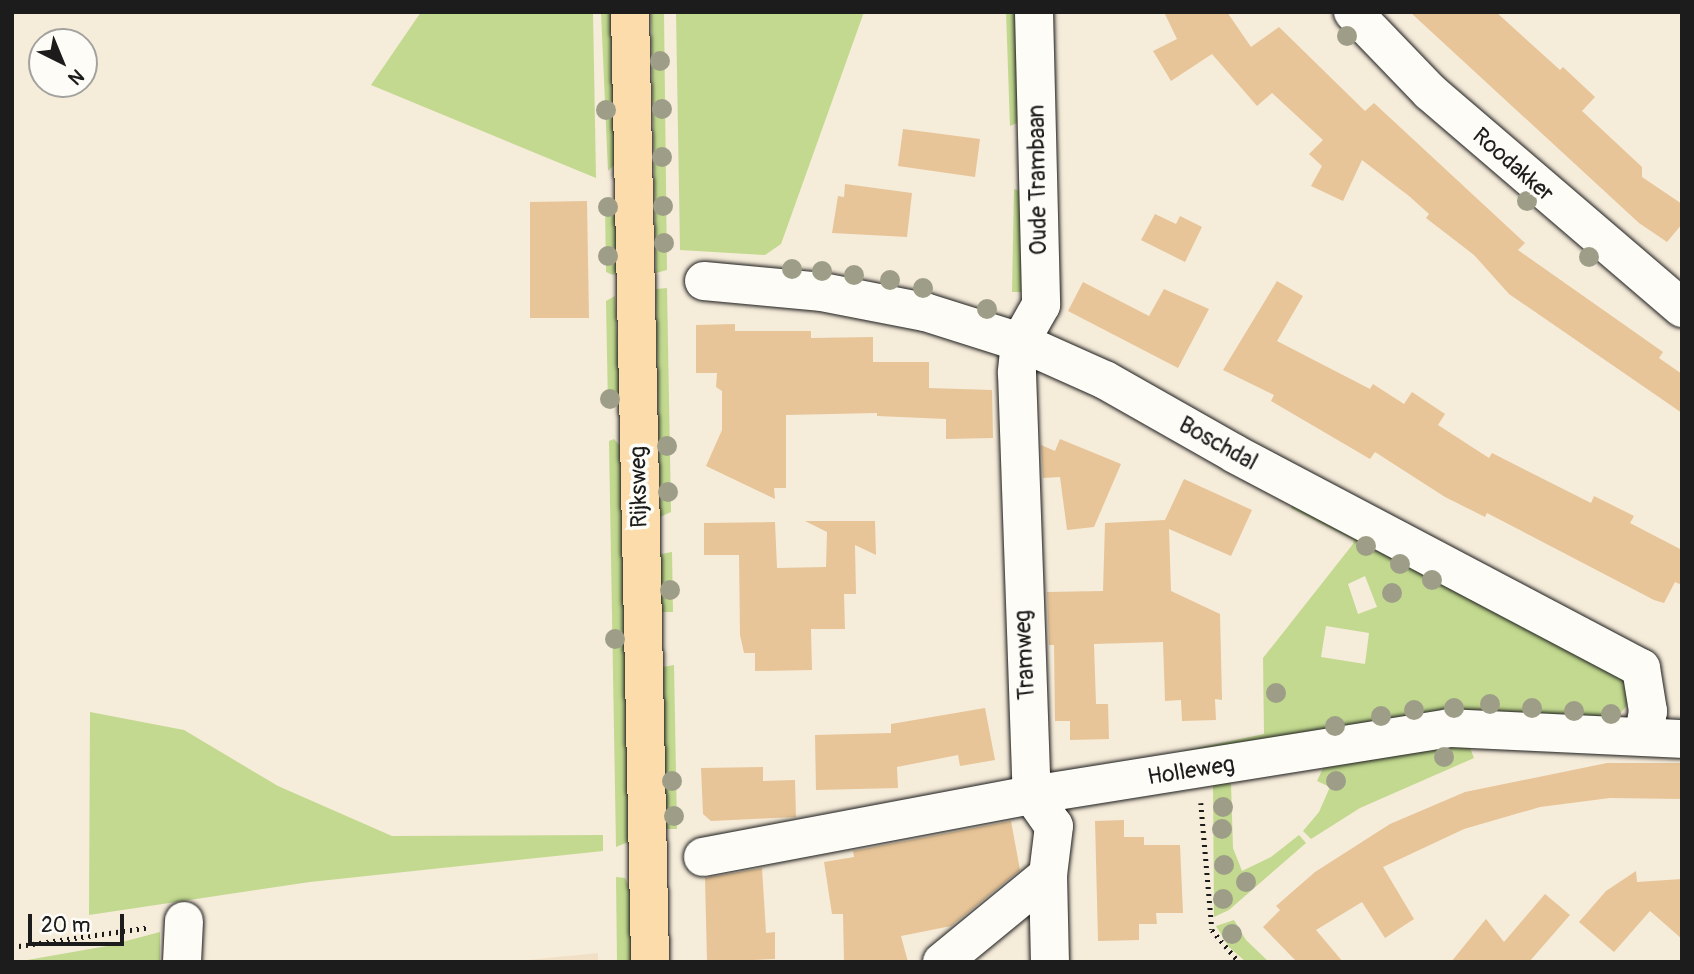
<!DOCTYPE html>
<html>
<head>
<meta charset="utf-8">
<style>
  body { margin:0 }
  #map { position:relative; width:1694px; height:974px; overflow:hidden; background:#f6ecda; font-family:Pangolin,sans-serif }
  div>[style] { position:absolute }
  .built>* { inset:0; background:#f2e0c6 }
  .green>* { inset:0; background:#c2d98f }
  .building>* { inset:0; background:#e7c598 }
  .path>* { height:4.5px; margin-top:-2.25px; transform-origin:0; background:repeating-linear-gradient(90deg,#1c1c1c 0 2px,transparent 0 7px) }
  .roads { filter:drop-shadow(0 0 2px #1c1c1c) drop-shadow(0 0 2px #1c1c1c) }
  .minor>* { height:38px; margin:-19px; padding:0 19px; transform-origin:19px; border-radius:19px; background:#fdfcf7 }
  .major>* { height:38px; margin:-19px; padding:0 19px; transform-origin:19px; border-radius:19px; background:#fddcac }
  .trees>* { width:20px; height:20px; margin:-10px; border-radius:50%; background:#9e9e88 }
  span { translate:-50% -50%; white-space:nowrap; text-align:center; line-height:1.15; -webkit-text-stroke:7px #fdfcf7; paint-order:stroke }
  .street-label { font-size:23px; color:#1c1c1c }
  .frame { position:absolute; inset:0; border:14px solid #1c1c1c; pointer-events:none }
  .north { position:absolute; left:28px; top:28px; width:70px; height:70px; box-sizing:border-box; background:#fdfcf7; border:2px solid #a3a29f; border-radius:50%; rotate:137deg; font-size:19px; font-weight:700; line-height:28px; text-align:center; color:#1c1c1c }
  .north::after { content:''; display:block; margin:auto; width:24px; height:32px; background:#1c1c1c; clip-path:polygon(50% 0,100% 100%,50% 72%,0 100%) }
  .scale { position:absolute; left:28px; top:914px; width:96px; height:32px; box-sizing:border-box; border:4px solid #1c1c1c; border-top:0; padding-left:9px; font-size:21px; line-height:24px; white-space:nowrap; color:#1c1c1c; -webkit-text-stroke:5px #fdfcf7; paint-order:stroke }
</style>
</head>
<body>
<div id="map">
  <div class="built">
    <div style="clip-path:polygon(598px 953px,598px 962px,508px 962px)"></div>
  </div>
  <div class="green">
    <div style="clip-path:polygon(421px 12px,593px 12px,596px 178px,371px 85px)"></div>
    <div style="clip-path:polygon(601px 12px,614px 12px,615px 164px,608px 171px)"></div>
    <div style="clip-path:polygon(651px 12px,664px 12px,667px 270px,656px 273px)"></div>
    <div style="clip-path:polygon(676px 12px,864px 12px,781px 244px,765px 255px,680px 250px)"></div>
    <div style="clip-path:polygon(1006px 12px,1029px 12px,1019px 122px,1010px 126px)"></div>
    <div style="clip-path:polygon(1014px 189px,1032px 195px,1033px 292px,1012px 292px)"></div>
    <div style="clip-path:polygon(605px 200px,613px 203px,617px 213px,619px 269px,613px 275px,606px 272px)"></div>
    <div style="clip-path:polygon(667px 288px,671px 512px,660px 517px,656px 289px)"></div>
    <div style="clip-path:polygon(615px 296px,620px 399px,608px 407px,606px 301px)"></div>
    <div style="clip-path:polygon(614px 439px,620px 446px,629px 829px,628px 842px,616px 847px,609px 441px)"></div>
    <div style="clip-path:polygon(evenodd,1295px 501px,1619px 659px,1633px 698px,1619px 715px,1606px 718px,1183px 762px,1183px 751px,1264px 734px,1263px 658px,1353px 544px,1354px 540px,1291px 508px,1295px 501px,1365px 576px,1377px 607px,1358px 614px,1348px 584px,1365px 576px,1295px 501px,1326px 626px,1369px 633px,1365px 664px,1321px 657px,1326px 626px)"></div>
    <div style="clip-path:polygon(672px 552px,673px 612px,661px 612px,661px 554px)"></div>
    <div style="clip-path:polygon(674px 665px,677px 829px,666px 829px,663px 667px)"></div>
    <div style="clip-path:polygon(90px 712px,184px 730px,278px 786px,392px 836px,603px 835px,603px 851px,310px 882px,89px 915px)"></div>
    <div style="clip-path:polygon(1445px 743px,1469px 745px,1474px 758px,1360px 808px,1311px 839px,1303px 831px,1319px 812px,1330px 787px,1317px 781px,1325px 764px)"></div>
    <div style="clip-path:polygon(1231px 783px,1233px 848px,1242px 871px,1271px 857px,1299px 835px,1306px 843px,1229px 910px,1214px 917px,1213px 784px)"></div>
    <div style="clip-path:polygon(616px 877px,625px 878px,630px 889px,632px 962px,617px 962px)"></div>
    <div style="clip-path:polygon(1234px 920px,1246px 940px,1269px 962px,1246px 962px,1229px 947px,1216px 926px)"></div>
    <div style="clip-path:polygon(160px 932px,160px 962px,16px 962px,107px 946px)"></div>
  </div>
  <div class="building">
    <div style="clip-path:polygon(1164px 12px,1227px 12px,1251px 47px,1279px 27px,1365px 111px,1374px 103px,1525px 243px,1518px 250px,1663px 352px,1659px 358px,1682px 374px,1682px 413px,1509px 294px,1474px 255px,1426px 218px,1429px 214px,1409px 196px,1362px 160px,1343px 201px,1311px 186px,1322px 166px,1309px 154px,1323px 140px,1272px 93px,1257px 106px,1212px 54px,1171px 81px,1153px 51px,1177px 39px)"></div>
    <div style="clip-path:polygon(1410px 12px,1496px 12px,1560px 70px,1563px 67px,1595px 97px,1582px 111px,1642px 167px,1642px 177px,1682px 204px,1682px 224px,1667px 242px,1639px 223px)"></div>
    <div style="clip-path:polygon(903px 129px,980px 139px,975px 177px,898px 166px)"></div>
    <div style="clip-path:polygon(845px 184px,912px 193px,907px 237px,832px 233px,838px 196px,844px 197px)"></div>
    <div style="clip-path:polygon(587px 201px,589px 318px,530px 318px,530px 202px)"></div>
    <div style="clip-path:polygon(1155px 214px,1176px 224px,1180px 216px,1202px 227px,1185px 262px,1141px 240px)"></div>
    <div style="clip-path:polygon(1277px 281px,1303px 296px,1277px 341px,1370px 389px,1373px 384px,1404px 404px,1412px 392px,1445px 414px,1438px 425px,1489px 458px,1492px 453px,1591px 503px,1594px 496px,1634px 516px,1630px 523px,1682px 550px,1682px 585px,1675px 582px,1664px 603px,1654px 600px,1487px 513px,1485px 517px,1445px 497px,1375px 452px,1370px 459px,1271px 401px,1274px 395px,1223px 370px)"></div>
    <div style="clip-path:polygon(1083px 282px,1149px 316px,1164px 289px,1209px 309px,1178px 368px,1068px 311px)"></div>
    <div style="clip-path:polygon(735px 324px,735px 331px,811px 331px,811px 338px,873px 337px,873px 362px,929px 362px,929px 388px,992px 390px,993px 438px,946px 439px,946px 419px,877px 416px,877px 413px,786px 415px,786px 488px,774px 488px,775px 499px,706px 466px,722px 430px,722px 391px,716px 387px,717px 373px,696px 373px,696px 325px)"></div>
    <div style="clip-path:polygon(1060px 439px,1121px 464px,1094px 527px,1067px 530px,1060px 477px,1043px 478px,1041px 445px,1055px 451px)"></div>
    <div style="clip-path:polygon(1184px 479px,1252px 510px,1231px 556px,1169px 529px,1171px 591px,1220px 614px,1222px 700px,1215px 699px,1216px 720px,1182px 721px,1181px 700px,1165px 701px,1163px 642px,1094px 644px,1096px 704px,1108px 704px,1109px 739px,1070px 740px,1070px 721px,1055px 721px,1054px 645px,1049px 645px,1047px 592px,1103px 591px,1105px 523px,1165px 520px)"></div>
    <div style="clip-path:polygon(805px 521px,875px 521px,876px 555px,855px 545px,856px 594px,844px 594px,845px 629px,811px 629px,812px 670px,755px 671px,755px 653px,744px 653px,740px 635px,739px 555px,704px 555px,704px 523px,775px 522px,777px 568px,826px 567px,827px 532px)"></div>
    <div style="clip-path:polygon(985px 708px,995px 760px,960px 766px,958px 755px,897px 767px,898px 788px,816px 790px,815px 735px,891px 733px,891px 724px)"></div>
    <div style="clip-path:polygon(1607px 763px,1682px 763px,1682px 799px,1610px 798px,1540px 807px,1464px 829px,1383px 867px,1414px 919px,1385px 938px,1362px 902px,1316px 930px,1343px 962px,1297px 962px,1263px 927px,1280px 910px,1276px 906px,1315px 872px,1390px 824px,1465px 792px)"></div>
    <div style="clip-path:polygon(763px 767px,763px 781px,795px 780px,796px 817px,711px 821px,703px 814px,701px 768px)"></div>
    <div style="clip-path:polygon(1124px 820px,1124px 837px,1144px 837px,1144px 845px,1180px 845px,1183px 913px,1156px 913px,1157px 924px,1139px 924px,1139px 940px,1098px 941px,1095px 821px)"></div>
    <div style="clip-path:polygon(1011px 821px,1020px 870px,951px 926px,901px 936px,908px 962px,844px 962px,843px 914px,832px 914px,824px 862px,854px 857px,853px 851px)"></div>
    <div style="clip-path:polygon(762px 868px,766px 933px,775px 932px,775px 959px,707px 962px,705px 878px)"></div>
    <div style="clip-path:polygon(1636px 871px,1637px 882px,1682px 879px,1682px 939px,1650px 911px,1614px 952px,1579px 922px,1606px 891px)"></div>
    <div style="clip-path:polygon(1545px 894px,1570px 915px,1529px 962px,1451px 962px,1486px 919px,1504px 942px)"></div>
  </div>
  <div class="path">
    <div style="left:1201px;top:803px;width:127px;rotate:85deg"></div>
    <div style="left:1212px;top:930px;width:42px;rotate:49.8deg"></div>
    <div style="left:12px;top:947px;width:139px;rotate:-8.2deg"></div>
  </div>
  <div class="roads">
    <div class="minor">
      <div style="left:1034px;top:12px;width:293px;rotate:88.6deg"></div>
      <div style="left:1041px;top:305px;width:43px;rotate:119.6deg"></div>
      <div style="left:1020px;top:342px;width:31px;rotate:96deg"></div>
      <div style="left:1017px;top:373px;width:422px;rotate:88deg"></div>
      <div style="left:1032px;top:795px;width:38px;rotate:55deg"></div>
      <div style="left:1054px;top:826px;width:49px;rotate:97deg"></div>
      <div style="left:1048px;top:875px;width:87px;rotate:88.7deg"></div>
      <div style="left:1353px;top:12px;width:111px;rotate:46.1deg"></div>
      <div style="left:1430px;top:92px;width:332px;rotate:40.6deg"></div>
      <div style="left:704px;top:281px;width:119px;rotate:5.3deg"></div>
      <div style="left:822px;top:292px;width:105px;rotate:11deg"></div>
      <div style="left:925px;top:312px;width:100px;rotate:17.5deg"></div>
      <div style="left:1020px;top:342px;width:93px;rotate:24.1deg"></div>
      <div style="left:1105px;top:380px;width:150px;rotate:29.6deg"></div>
      <div style="left:1235px;top:454px;width:459px;rotate:27.8deg"></div>
      <div style="left:1641px;top:668px;width:44px;rotate:80.8deg"></div>
      <div style="left:1648px;top:711px;width:23px;rotate:100deg"></div>
      <div style="left:703px;top:857px;width:335px;rotate:-10.7deg"></div>
      <div style="left:1032px;top:795px;width:422px;rotate:-9.1deg"></div>
      <div style="left:1449px;top:728px;width:233px;rotate:2.7deg"></div>
      <div style="left:182px;top:962px;width:41px;rotate:-87.2deg"></div>
      <div style="left:942px;top:962px;width:137px;rotate:-39.4deg"></div>
    </div>
    <div class="major">
      <div style="left:630px;top:12px;width:950px;rotate:88.79deg"></div>
    </div>
  </div>
  <div class="trees">
    <div style="left:1347px;top:36px"></div>
    <div style="left:660px;top:61px"></div>
    <div style="left:662px;top:109px"></div>
    <div style="left:606px;top:110px"></div>
    <div style="left:662px;top:157px"></div>
    <div style="left:1527px;top:201px"></div>
    <div style="left:663px;top:206px"></div>
    <div style="left:608px;top:207px"></div>
    <div style="left:664px;top:243px"></div>
    <div style="left:608px;top:256px"></div>
    <div style="left:1589px;top:257px"></div>
    <div style="left:792px;top:269px"></div>
    <div style="left:822px;top:271px"></div>
    <div style="left:854px;top:275px"></div>
    <div style="left:890px;top:280px"></div>
    <div style="left:923px;top:288px"></div>
    <div style="left:987px;top:309px"></div>
    <div style="left:610px;top:399px"></div>
    <div style="left:667px;top:446px"></div>
    <div style="left:668px;top:492px"></div>
    <div style="left:1366px;top:546px"></div>
    <div style="left:1400px;top:564px"></div>
    <div style="left:1432px;top:580px"></div>
    <div style="left:670px;top:590px"></div>
    <div style="left:1392px;top:593px"></div>
    <div style="left:615px;top:639px"></div>
    <div style="left:1276px;top:693px"></div>
    <div style="left:1490px;top:704px"></div>
    <div style="left:1454px;top:708px"></div>
    <div style="left:1532px;top:708px"></div>
    <div style="left:1414px;top:710px"></div>
    <div style="left:1574px;top:711px"></div>
    <div style="left:1611px;top:714px"></div>
    <div style="left:1381px;top:716px"></div>
    <div style="left:1335px;top:726px"></div>
    <div style="left:1444px;top:757px"></div>
    <div style="left:672px;top:781px"></div>
    <div style="left:1336px;top:781px"></div>
    <div style="left:1223px;top:807px"></div>
    <div style="left:674px;top:816px"></div>
    <div style="left:1222px;top:829px"></div>
    <div style="left:1224px;top:865px"></div>
    <div style="left:1246px;top:882px"></div>
    <div style="left:1223px;top:899px"></div>
    <div style="left:1232px;top:934px"></div>
  </div>
  <div class="street-label">
    <span style="left:1513px;top:165px;rotate:41deg">Roodakker</span>
    <span style="left:1038px;top:180px;rotate:-91deg">Oude Trambaan</span>
    <span style="left:1218px;top:444px;rotate:29deg">Boschdal</span>
    <span style="left:639px;top:487px;rotate:-91deg">Rijksweg</span>
    <span style="left:1025px;top:655px;rotate:-93deg">Tramweg</span>
    <span style="left:1191px;top:771px;rotate:-9deg">Holleweg</span>
  </div>
  <div class="frame"></div>
  <div class="north">N</div>
  <div class="scale">20 m</div>
</div>
</body>
</html>
